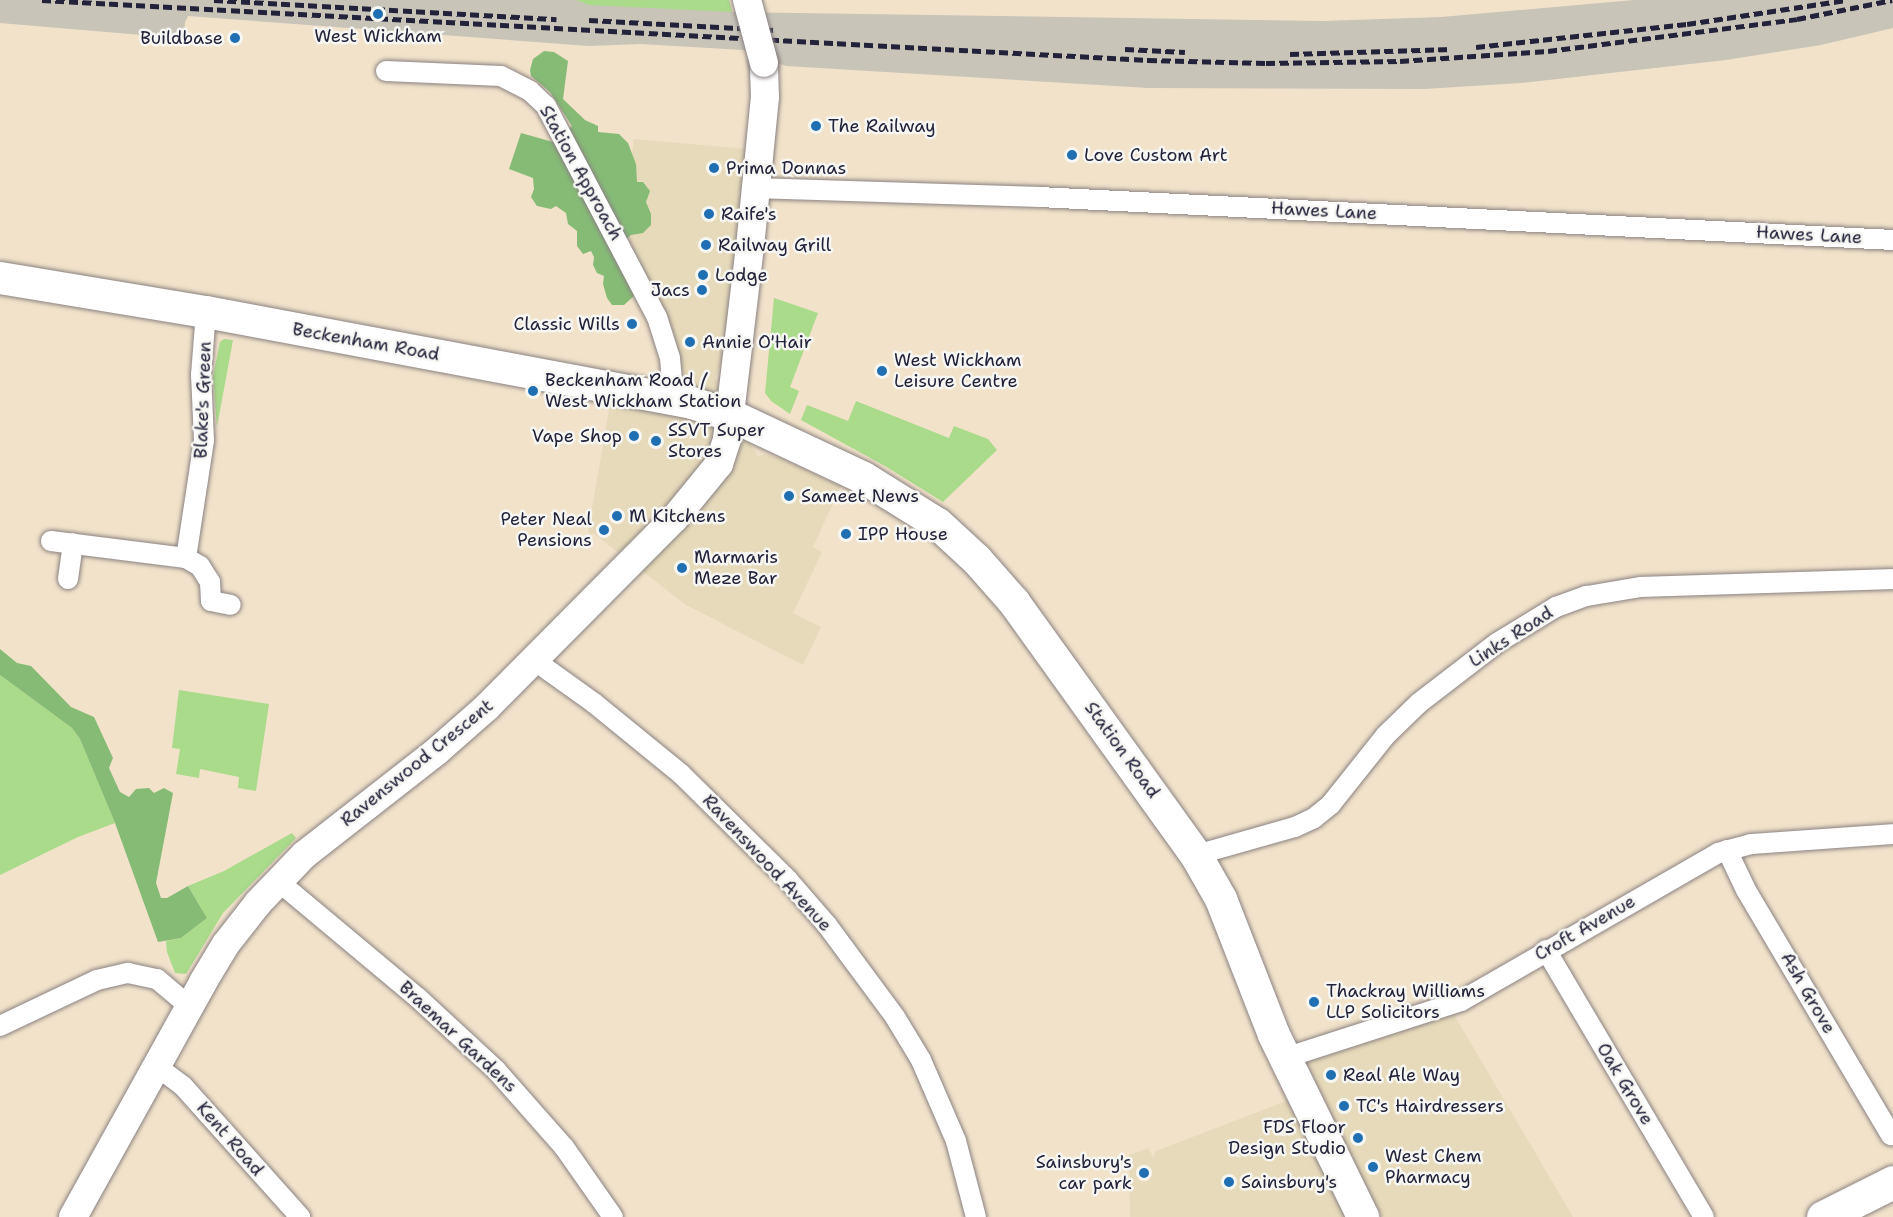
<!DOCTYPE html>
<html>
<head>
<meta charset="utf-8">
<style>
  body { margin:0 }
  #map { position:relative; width:1893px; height:1217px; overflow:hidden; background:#f2e2ca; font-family:"Shantell Sans",sans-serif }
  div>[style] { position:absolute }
  .built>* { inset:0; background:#e7daba }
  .industrial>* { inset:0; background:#c8c4b8 }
  .green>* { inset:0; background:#a9db8a }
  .forest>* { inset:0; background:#86bb76 }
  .roads { filter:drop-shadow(0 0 2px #8a8282) drop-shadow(0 0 2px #8a8282) }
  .street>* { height:20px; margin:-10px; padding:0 10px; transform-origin:10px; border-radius:10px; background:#fff }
  .secondary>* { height:28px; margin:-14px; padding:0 14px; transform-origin:14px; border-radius:14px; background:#fff }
  .primary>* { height:32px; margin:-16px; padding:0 16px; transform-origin:16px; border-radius:16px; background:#fff }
  .highway>* { height:33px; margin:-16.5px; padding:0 16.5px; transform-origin:16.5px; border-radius:16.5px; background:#fff }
  .rail>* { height:4.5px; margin-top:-2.25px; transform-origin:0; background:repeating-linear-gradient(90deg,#22223b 0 9px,transparent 0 13.5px) }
  .bridges { filter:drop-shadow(0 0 2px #8a8282) drop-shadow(0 0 2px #8a8282) }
  .secondary-bridge>* { height:28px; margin:-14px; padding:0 14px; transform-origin:14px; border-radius:14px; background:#fff }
  .dots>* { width:16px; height:16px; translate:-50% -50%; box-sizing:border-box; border:3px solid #f6f6f2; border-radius:50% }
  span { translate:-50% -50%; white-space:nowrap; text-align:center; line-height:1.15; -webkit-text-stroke:5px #f6f6f2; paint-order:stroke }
  .poi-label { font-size:18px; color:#22223b }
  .right { translate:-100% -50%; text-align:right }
  .left { translate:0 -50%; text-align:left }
  .street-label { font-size:18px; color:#22223b }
</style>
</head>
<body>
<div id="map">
  <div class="built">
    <div style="clip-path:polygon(634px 139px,747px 149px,724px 358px,715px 377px,730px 415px,758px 456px,765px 454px,783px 459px,841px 486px,813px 547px,822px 552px,793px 613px,821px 627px,803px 665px,686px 605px,593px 533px,591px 535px,588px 532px,611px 398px,680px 400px,685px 376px,671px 329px,621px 226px)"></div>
    <div style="clip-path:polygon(1449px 1006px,1573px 1217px,1130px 1217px,1129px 1155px,1149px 1148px,1153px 1158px,1156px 1151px,1302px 1095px,1285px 1058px)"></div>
  </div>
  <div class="industrial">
    <div style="clip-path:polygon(0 0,729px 0,732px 12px,1323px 21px,1441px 17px,1634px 0,1893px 0,1893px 28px,1821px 45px,1726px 60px,1521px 83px,1424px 89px,1148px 88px,786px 66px,743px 50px,641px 44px,589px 46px,188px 16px,185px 22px,184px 38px,177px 38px,0 23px)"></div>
  </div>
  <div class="green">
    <div style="clip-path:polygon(576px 0,729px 0,732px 12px,589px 5px)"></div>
    <div style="clip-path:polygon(774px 298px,818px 313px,790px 387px,799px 391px,790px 414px,771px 401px,765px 393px)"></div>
    <div style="clip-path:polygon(224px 339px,233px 340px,217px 427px,213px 376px,220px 342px)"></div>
    <div style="clip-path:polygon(856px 401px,949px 438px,954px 426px,988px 439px,997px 450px,943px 502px,885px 466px,801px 420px,807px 405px,848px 421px)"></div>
    <div style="clip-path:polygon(0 675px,72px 728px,80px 739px,115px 823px,78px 837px,0 875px)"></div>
    <div style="clip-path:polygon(179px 690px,269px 704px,256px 791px,238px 788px,239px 777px,200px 769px,199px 778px,176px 774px,180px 749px,172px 748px)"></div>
    <div style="clip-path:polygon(292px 833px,296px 838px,223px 913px,186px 974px,175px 973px,167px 952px,166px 941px,181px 938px,207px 918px,188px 886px,224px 871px)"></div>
  </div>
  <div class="forest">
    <div style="clip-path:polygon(544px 51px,554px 52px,568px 61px,563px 99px,585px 120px,598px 126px,598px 132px,619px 134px,628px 143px,636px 164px,637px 182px,643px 182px,650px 191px,646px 202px,651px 214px,651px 225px,643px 233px,631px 235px,615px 249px,635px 295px,624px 305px,612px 305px,607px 298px,603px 284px,604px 276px,597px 273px,593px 265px,594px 257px,591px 251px,583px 254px,577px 246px,577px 231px,568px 224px,566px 213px,556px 206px,551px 209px,537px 206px,531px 197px,534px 189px,533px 178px,509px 169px,521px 133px,553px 142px,572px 126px,550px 92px,531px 76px,530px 70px,533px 59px)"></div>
    <div style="clip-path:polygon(0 649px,17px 663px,31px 666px,71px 707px,94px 717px,113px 758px,109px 768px,120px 792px,129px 797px,136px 789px,149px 788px,154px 793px,164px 788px,173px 793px,156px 883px,161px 898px,167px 898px,188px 886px,207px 918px,181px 938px,158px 942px,115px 823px,80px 739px,72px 728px,0 675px)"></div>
  </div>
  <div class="roads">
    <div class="street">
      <div style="left:386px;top:71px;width:115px;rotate:2.5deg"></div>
      <div style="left:501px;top:76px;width:33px;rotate:27deg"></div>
      <div style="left:530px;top:91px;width:22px;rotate:43deg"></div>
      <div style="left:546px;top:106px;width:238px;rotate:62.3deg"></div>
      <div style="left:657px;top:317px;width:43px;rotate:72.4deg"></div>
      <div style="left:670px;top:358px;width:21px;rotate:85deg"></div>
      <div style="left:672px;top:379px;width:19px;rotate:99deg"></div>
      <div style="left:755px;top:188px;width:284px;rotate:1.8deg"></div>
      <div style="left:1039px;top:197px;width:855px;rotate:2.88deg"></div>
      <div style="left:51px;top:541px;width:136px;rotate:7.2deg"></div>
      <div style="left:186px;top:558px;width:119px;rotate:-81.3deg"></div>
      <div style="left:204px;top:440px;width:65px;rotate:-92.6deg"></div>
      <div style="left:201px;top:375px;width:63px;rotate:-85.5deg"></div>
      <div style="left:186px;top:558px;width:16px;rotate:30deg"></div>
      <div style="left:200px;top:566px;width:19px;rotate:58deg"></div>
      <div style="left:210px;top:582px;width:19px;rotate:87deg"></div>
      <div style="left:211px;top:601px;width:20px;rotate:11deg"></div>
      <div style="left:68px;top:579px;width:36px;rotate:-82deg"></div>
      <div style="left:534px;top:660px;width:74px;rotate:35.6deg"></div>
      <div style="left:594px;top:703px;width:112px;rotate:39.2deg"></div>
      <div style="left:681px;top:774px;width:151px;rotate:44.7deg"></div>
      <div style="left:788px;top:880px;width:60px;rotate:49.1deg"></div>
      <div style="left:827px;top:925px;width:114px;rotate:53.5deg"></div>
      <div style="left:895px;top:1017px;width:50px;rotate:58.8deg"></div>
      <div style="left:921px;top:1060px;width:88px;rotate:66.6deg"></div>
      <div style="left:956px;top:1141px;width:79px;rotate:75.3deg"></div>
      <div style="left:1727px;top:850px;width:44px;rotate:64.6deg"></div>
      <div style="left:1746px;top:890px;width:285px;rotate:59.4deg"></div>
      <div style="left:1196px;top:855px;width:103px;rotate:-15.8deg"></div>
      <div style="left:1295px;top:827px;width:21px;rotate:-25deg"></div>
      <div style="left:1314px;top:818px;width:22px;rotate:-39deg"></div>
      <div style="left:1331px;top:804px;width:87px;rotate:-51.5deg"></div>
      <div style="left:1385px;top:736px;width:47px;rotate:-44.1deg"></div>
      <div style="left:1419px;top:703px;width:98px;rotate:-37.6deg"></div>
      <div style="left:1497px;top:643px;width:69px;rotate:-31.4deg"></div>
      <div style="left:1556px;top:607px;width:33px;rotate:-20deg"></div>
      <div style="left:1587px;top:596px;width:55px;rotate:-9.5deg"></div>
      <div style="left:1641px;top:587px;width:252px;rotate:-1.8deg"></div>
      <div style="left:278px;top:881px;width:182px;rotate:39.9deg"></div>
      <div style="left:418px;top:998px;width:106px;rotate:42.7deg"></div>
      <div style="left:496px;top:1070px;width:103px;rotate:48.6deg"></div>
      <div style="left:564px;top:1147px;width:85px;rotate:55deg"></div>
      <div style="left:1546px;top:950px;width:310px;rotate:59.4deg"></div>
      <div style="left:0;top:1026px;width:107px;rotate:-25.4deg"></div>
      <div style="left:97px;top:980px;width:32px;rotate:-13deg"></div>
      <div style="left:128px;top:973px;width:30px;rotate:12deg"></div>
      <div style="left:157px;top:979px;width:42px;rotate:40.2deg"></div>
      <div style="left:1285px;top:1058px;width:185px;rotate:-17.9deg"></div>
      <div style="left:1461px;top:1001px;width:297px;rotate:-29.9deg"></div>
      <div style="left:1718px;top:853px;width:34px;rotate:-15deg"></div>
      <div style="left:1751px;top:844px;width:142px;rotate:-4deg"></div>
      <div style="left:155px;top:1065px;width:35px;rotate:37deg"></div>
      <div style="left:183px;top:1086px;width:176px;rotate:48.2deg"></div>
    </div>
    <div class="secondary">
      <div style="left:73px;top:1217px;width:269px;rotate:-61deg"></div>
      <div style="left:203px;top:982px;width:44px;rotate:-58.8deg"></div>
      <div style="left:226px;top:944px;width:52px;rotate:-52deg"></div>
      <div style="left:258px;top:903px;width:66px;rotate:-46.2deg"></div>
      <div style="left:304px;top:855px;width:169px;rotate:-38deg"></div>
      <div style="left:437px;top:751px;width:67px;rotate:-41.3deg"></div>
      <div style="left:487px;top:707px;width:265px;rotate:-45.2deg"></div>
      <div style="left:674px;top:519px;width:71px;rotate:-50.7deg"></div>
      <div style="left:719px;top:464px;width:26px;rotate:-72deg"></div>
      <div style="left:727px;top:439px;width:193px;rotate:-83.2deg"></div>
      <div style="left:750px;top:247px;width:151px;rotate:-84.3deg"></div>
      <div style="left:765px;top:97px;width:34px;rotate:-92deg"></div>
    </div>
    <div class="primary">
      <div style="left:0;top:278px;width:209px;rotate:9.4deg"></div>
      <div style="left:206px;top:312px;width:494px;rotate:10.6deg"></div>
      <div style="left:692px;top:403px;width:40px;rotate:18deg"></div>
      <div style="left:730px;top:415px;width:148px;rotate:25.2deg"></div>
      <div style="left:864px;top:478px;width:87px;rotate:31.9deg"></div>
      <div style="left:938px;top:524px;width:53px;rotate:42.7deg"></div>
      <div style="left:977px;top:560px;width:56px;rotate:48.6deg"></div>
      <div style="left:1014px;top:602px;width:312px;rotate:54.3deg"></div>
      <div style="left:1196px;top:855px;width:51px;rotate:60.4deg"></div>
      <div style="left:1221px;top:899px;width:146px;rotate:68.7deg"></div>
      <div style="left:1274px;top:1035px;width:203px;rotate:63.9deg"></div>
    </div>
    <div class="highway">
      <div style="left:1823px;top:1217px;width:78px;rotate:-26.6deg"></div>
    </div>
  </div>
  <div class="rail">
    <div style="left:42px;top:0;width:1108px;rotate:3.11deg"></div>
    <div style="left:1148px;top:60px;width:118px;rotate:1.5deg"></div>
    <div style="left:1266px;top:63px;width:134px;rotate:-0.9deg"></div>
    <div style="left:1400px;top:61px;width:148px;rotate:-3.9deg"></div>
    <div style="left:1548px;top:51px;width:251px;rotate:-7.3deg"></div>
    <div style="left:1797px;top:19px;width:97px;rotate:-11.3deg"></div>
    <div style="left:214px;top:0;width:343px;rotate:3.2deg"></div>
    <div style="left:589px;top:20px;width:186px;rotate:3.1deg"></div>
    <div style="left:1476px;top:47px;width:212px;rotate:-6.2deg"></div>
    <div style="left:1687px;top:24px;width:161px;rotate:-8.6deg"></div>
    <div style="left:1125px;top:49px;width:60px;rotate:2.9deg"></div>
    <div style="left:1290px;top:54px;width:162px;rotate:-1.8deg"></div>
  </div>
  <div class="bridges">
    <div class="secondary-bridge">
      <div style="left:747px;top:0;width:65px;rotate:74.9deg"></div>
    </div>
  </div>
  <div class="dots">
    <div style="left:378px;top:14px;background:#1f6fb2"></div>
    <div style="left:235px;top:38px;background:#1f6fb2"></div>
    <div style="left:816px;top:126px;background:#1f6fb2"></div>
    <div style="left:1072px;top:155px;background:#1f6fb2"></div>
    <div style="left:714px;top:168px;background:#1f6fb2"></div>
    <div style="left:709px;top:214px;background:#1f6fb2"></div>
    <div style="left:706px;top:245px;background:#1f6fb2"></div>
    <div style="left:703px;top:275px;background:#1f6fb2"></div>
    <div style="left:702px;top:290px;background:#1f6fb2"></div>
    <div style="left:632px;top:324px;background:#1f6fb2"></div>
    <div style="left:690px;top:342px;background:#1f6fb2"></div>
    <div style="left:882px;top:371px;background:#1f6fb2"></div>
    <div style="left:533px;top:391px;background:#1f6fb2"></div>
    <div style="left:634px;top:436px;background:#1f6fb2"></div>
    <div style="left:656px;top:441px;background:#1f6fb2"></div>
    <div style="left:789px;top:496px;background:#1f6fb2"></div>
    <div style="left:617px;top:516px;background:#1f6fb2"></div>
    <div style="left:604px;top:530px;background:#1f6fb2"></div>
    <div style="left:846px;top:534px;background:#1f6fb2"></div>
    <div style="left:682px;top:568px;background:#1f6fb2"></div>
    <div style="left:1314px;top:1002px;background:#1f6fb2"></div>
    <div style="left:1331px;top:1075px;background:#1f6fb2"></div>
    <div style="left:1344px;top:1106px;background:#1f6fb2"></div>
    <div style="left:1358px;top:1138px;background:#1f6fb2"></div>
    <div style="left:1373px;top:1167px;background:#1f6fb2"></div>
    <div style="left:1144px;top:1173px;background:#1f6fb2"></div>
    <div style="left:1229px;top:1182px;background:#1f6fb2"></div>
  </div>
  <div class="poi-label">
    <span style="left:378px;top:36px">West Wickham</span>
    <span class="right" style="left:223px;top:38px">Buildbase</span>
    <span class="left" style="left:828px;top:126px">The Railway</span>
    <span class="left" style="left:1084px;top:155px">Love Custom Art</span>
    <span class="left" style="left:726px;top:168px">Prima Donnas</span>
    <span class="left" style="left:721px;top:214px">Raife's</span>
    <span class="left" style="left:718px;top:245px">Railway Grill</span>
    <span class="left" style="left:715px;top:275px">Lodge</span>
    <span class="right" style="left:690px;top:290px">Jacs</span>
    <span class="right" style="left:620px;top:324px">Classic Wills</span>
    <span class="left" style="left:702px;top:342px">Annie O'Hair</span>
    <span class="left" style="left:894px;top:371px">West Wickham<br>Leisure Centre</span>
    <span class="left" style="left:545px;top:391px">Beckenham Road /<br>West Wickham Station</span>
    <span class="left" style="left:668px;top:441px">SSVT Super<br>Stores</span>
    <span class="right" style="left:622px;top:436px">Vape Shop</span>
    <span class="left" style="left:801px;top:496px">Sameet News</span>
    <span class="left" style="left:629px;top:516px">M Kitchens</span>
    <span class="right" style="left:592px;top:530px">Peter Neal<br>Pensions</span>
    <span class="left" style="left:858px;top:534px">IPP House</span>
    <span class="left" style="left:694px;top:568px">Marmaris<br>Meze Bar</span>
    <span class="left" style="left:1326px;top:1002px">Thackray Williams<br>LLP Solicitors</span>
    <span class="left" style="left:1343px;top:1075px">Real Ale Way</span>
    <span class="left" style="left:1356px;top:1106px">TC's Hairdressers</span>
    <span class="right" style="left:1346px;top:1138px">FDS Floor<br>Design Studio</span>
    <span class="left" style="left:1385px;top:1167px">West Chem<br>Pharmacy</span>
    <span class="right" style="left:1132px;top:1173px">Sainsbury's<br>car park</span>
    <span class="left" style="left:1241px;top:1182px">Sainsbury's</span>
  </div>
  <div class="street-label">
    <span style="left:581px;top:173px;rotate:61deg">Station Approach</span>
    <span style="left:1324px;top:211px;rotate:3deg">Hawes Lane</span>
    <span style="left:1809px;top:235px;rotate:3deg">Hawes Lane</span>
    <span style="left:366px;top:342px;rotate:10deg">Beckenham Road</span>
    <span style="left:203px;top:400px;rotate:-88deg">Blake's Green</span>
    <span style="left:1511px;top:637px;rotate:-33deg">Links Road</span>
    <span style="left:1122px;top:750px;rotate:54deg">Station Road</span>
    <span style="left:417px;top:763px;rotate:-39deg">Ravenswood Crescent</span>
    <span style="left:767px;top:863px;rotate:47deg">Ravenswood Avenue</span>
    <span style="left:1585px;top:928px;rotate:-30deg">Croft Avenue</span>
    <span style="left:1808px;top:993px;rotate:60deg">Ash Grove</span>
    <span style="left:458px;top:1037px;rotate:43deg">Braemar Gardens</span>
    <span style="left:1625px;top:1084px;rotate:59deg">Oak Grove</span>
    <span style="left:230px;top:1139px;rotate:49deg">Kent Road</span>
  </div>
</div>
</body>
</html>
